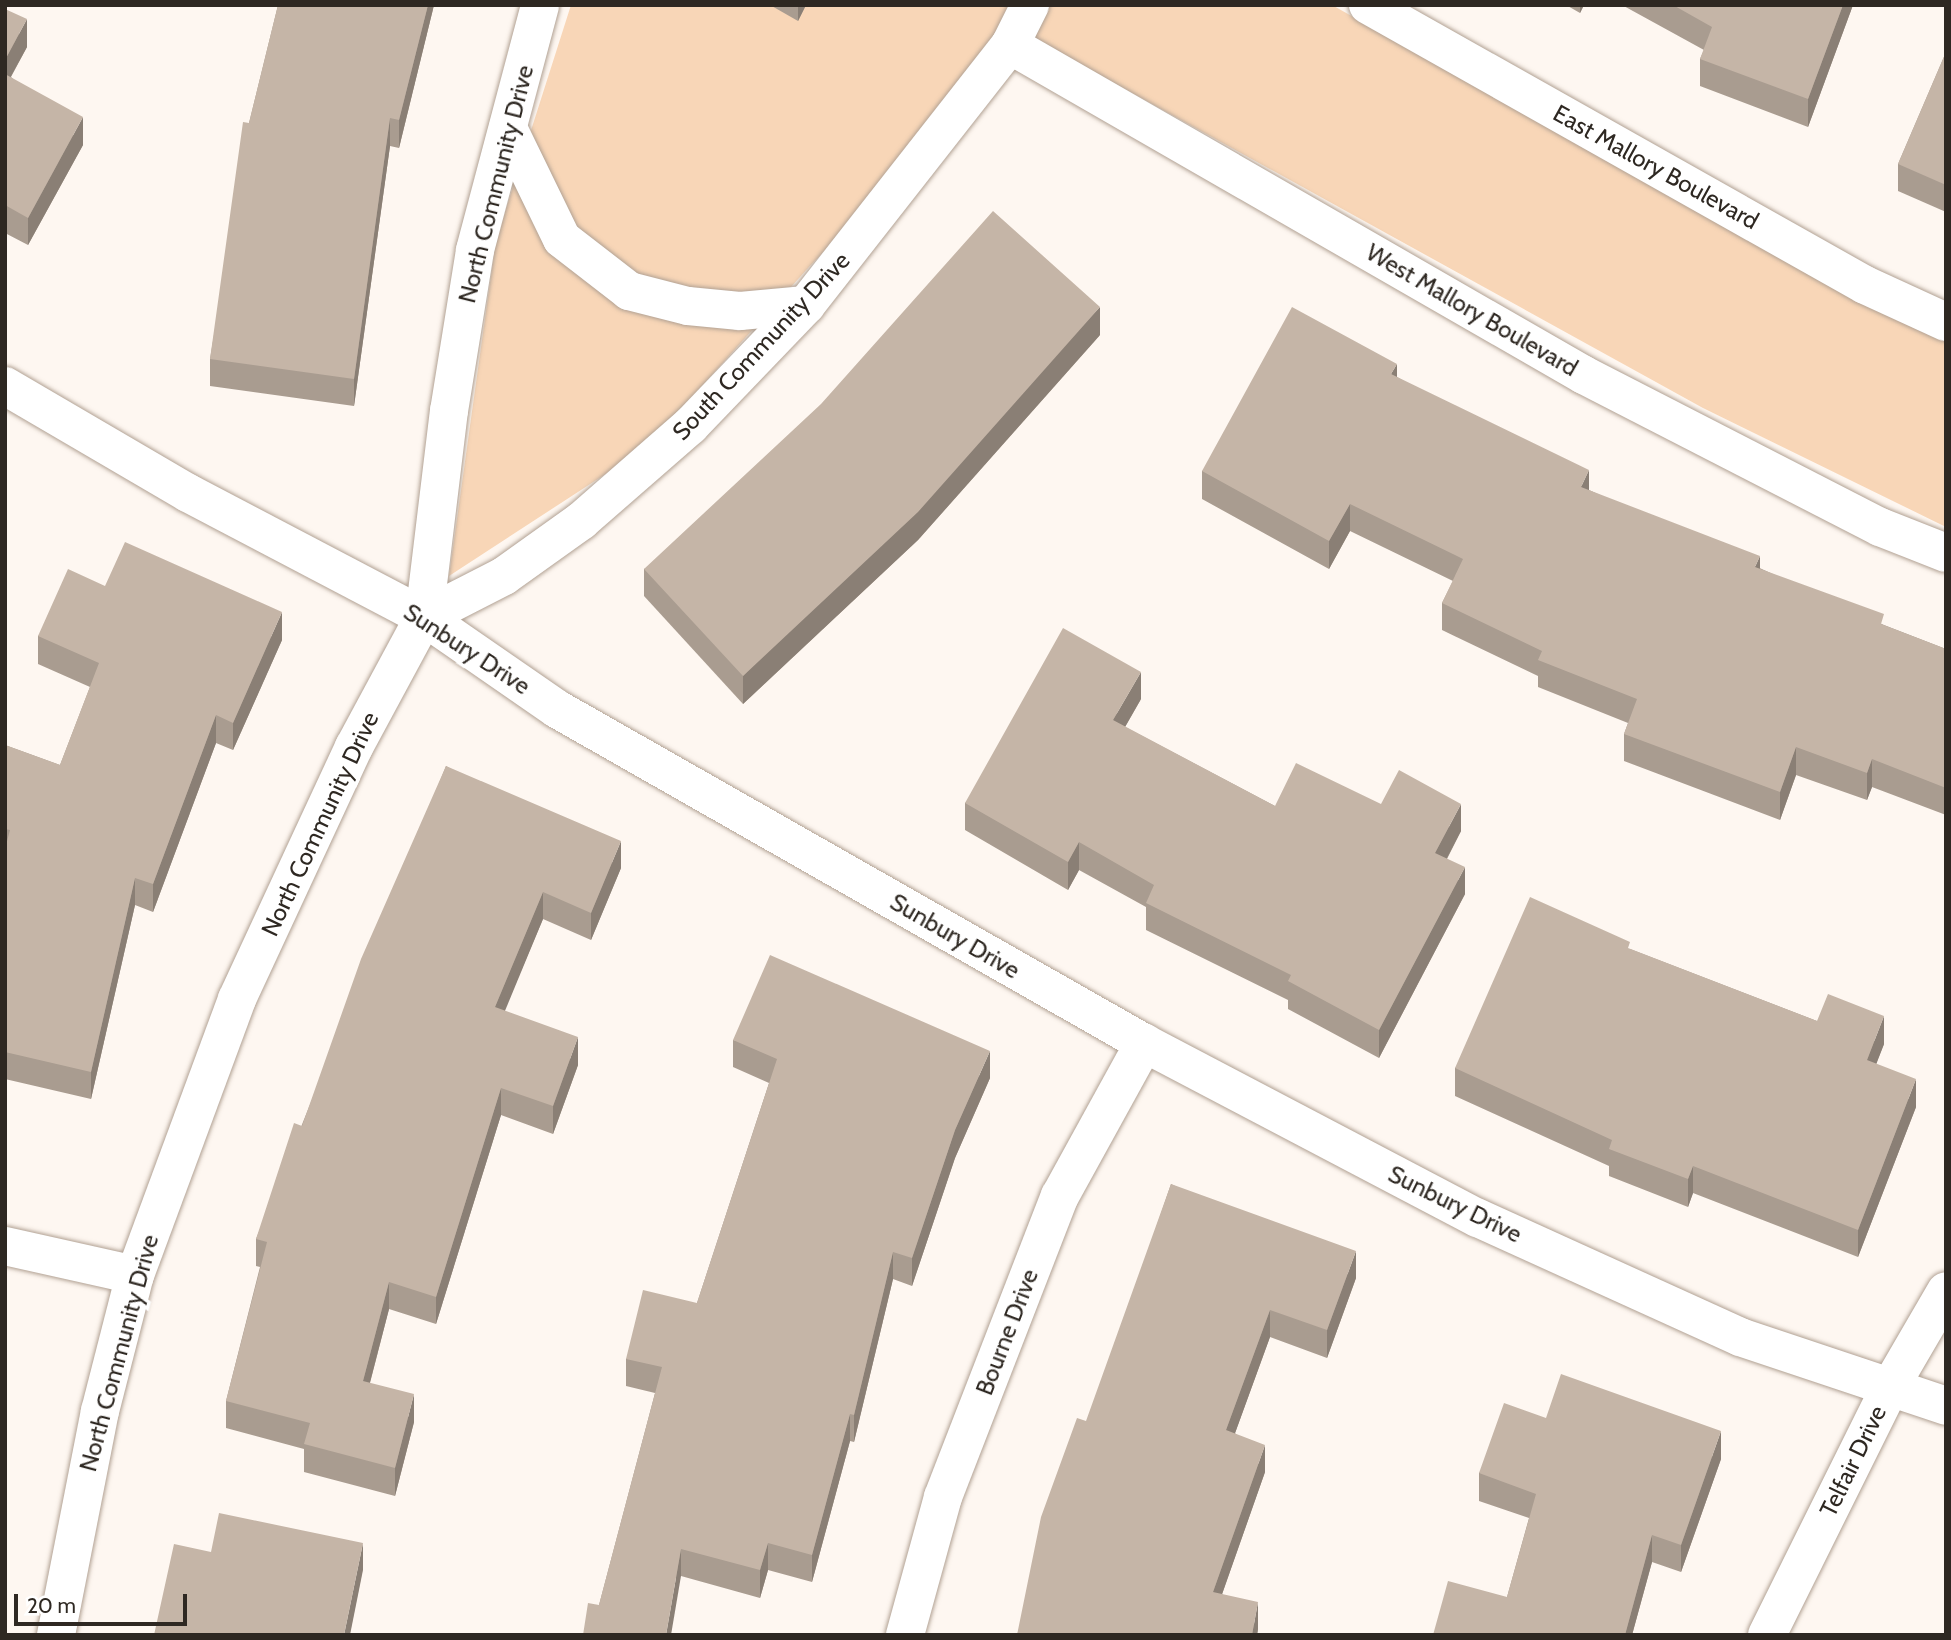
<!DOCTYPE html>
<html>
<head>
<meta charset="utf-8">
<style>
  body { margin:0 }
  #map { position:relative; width:1951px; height:1640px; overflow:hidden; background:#fef7f1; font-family:Cabin,sans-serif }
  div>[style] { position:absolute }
  .green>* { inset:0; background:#f8d6b7 }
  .roads { filter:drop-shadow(0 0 2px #b1a193) drop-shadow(0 0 2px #b1a193) }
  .minor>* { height:38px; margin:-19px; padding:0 19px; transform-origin:19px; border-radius:19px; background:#fff }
  .wall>* { inset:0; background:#a99c90 }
  .shaded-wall>* { inset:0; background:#8a7f75 }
  .building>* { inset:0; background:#c5b5a7 }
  span { translate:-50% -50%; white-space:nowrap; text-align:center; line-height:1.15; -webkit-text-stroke:7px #fff; paint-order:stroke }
  .street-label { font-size:24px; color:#2e2822 }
  .frame { position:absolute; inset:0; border:7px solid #2e2822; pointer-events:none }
  .scale { position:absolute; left:14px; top:1594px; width:173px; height:32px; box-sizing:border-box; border:4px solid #2e2822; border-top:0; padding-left:9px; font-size:21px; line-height:24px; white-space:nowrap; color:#2e2822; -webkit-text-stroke:5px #fff; paint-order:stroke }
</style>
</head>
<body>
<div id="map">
  <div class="green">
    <div style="clip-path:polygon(571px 5px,1332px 5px,1792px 264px,1946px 342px,1946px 527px,1703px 408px,1076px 62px,1026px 42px,809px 267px,647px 447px,449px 576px,496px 240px)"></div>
  </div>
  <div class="roads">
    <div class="minor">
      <div style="left:1368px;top:5px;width:570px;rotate:29.4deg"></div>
      <div style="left:1865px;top:285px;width:89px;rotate:24.6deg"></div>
      <div style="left:1010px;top:45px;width:662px;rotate:29.9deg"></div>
      <div style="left:1584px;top:375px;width:333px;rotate:27.2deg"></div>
      <div style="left:1880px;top:527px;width:71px;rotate:21.5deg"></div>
      <div style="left:508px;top:128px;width:123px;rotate:64.1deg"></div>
      <div style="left:562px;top:239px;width:85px;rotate:37.8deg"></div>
      <div style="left:629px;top:291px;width:61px;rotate:14.3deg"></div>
      <div style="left:688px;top:306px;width:52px;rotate:5.5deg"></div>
      <div style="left:740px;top:311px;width:66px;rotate:-5.2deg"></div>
      <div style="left:5px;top:386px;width:212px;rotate:30.3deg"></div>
      <div style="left:188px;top:493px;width:267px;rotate:27.7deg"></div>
      <div style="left:424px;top:617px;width:162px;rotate:34.7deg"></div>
      <div style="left:557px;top:709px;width:675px;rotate:29.64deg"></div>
      <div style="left:1144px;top:1043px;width:377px;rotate:27.7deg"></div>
      <div style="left:1478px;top:1218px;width:288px;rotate:24.4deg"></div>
      <div style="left:1740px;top:1337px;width:217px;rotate:18.5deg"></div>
      <div style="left:424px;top:617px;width:90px;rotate:-27.1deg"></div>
      <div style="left:504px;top:576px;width:95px;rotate:-35.5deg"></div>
      <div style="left:581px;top:521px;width:145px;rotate:-41.1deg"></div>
      <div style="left:690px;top:426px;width:168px;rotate:-46.2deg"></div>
      <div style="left:806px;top:305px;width:330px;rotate:-51.9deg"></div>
      <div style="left:1010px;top:45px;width:45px;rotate:-63.4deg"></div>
      <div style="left:5px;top:1246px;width:133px;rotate:12.6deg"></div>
      <div style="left:56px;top:1635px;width:228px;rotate:-78.9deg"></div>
      <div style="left:100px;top:1411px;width:140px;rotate:-75.6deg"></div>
      <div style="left:135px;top:1275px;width:294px;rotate:-69.7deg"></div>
      <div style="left:237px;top:999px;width:278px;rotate:-65.1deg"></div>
      <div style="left:354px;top:747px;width:148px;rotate:-61.7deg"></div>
      <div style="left:424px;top:617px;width:208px;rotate:-83.1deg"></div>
      <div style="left:449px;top:411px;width:163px;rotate:-80.8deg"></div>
      <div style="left:475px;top:250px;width:253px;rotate:-75.1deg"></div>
      <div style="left:905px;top:1635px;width:143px;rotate:-74.6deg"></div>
      <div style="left:943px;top:1497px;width:323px;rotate:-68.8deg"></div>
      <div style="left:1060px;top:1196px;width:175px;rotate:-61.2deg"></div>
      <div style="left:1767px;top:1635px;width:275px;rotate:-63.6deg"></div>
      <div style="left:1889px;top:1389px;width:113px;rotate:-59.8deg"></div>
    </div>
  </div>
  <div class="wall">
    <div style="clip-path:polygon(278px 5px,434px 5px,399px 148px,390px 146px,354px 406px,210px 386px,210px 359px,249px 123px)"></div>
    <div style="clip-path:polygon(770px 5px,806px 5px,798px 21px)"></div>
    <div style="clip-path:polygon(1566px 5px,1584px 5px,1580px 13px)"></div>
    <div style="clip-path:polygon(1622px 5px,1853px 5px,1808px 127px,1700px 86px,1700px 59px,1704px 50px)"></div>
    <div style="clip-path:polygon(5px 9px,27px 47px,11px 77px,83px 145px,28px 245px,5px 233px)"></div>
    <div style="clip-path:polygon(1946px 52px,1946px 212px,1898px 191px,1898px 164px)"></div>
    <div style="clip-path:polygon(1100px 335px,918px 540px,743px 704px,644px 596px,644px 569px)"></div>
    <div style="clip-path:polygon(1397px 377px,1589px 490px,1884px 625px,1946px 649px,1946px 815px,1872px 787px,1867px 800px,1796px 775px,1780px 820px,1624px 761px,1624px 734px,1628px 723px,1538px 687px,1538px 676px,1442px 630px,1442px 603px,1453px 581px,1350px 531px,1329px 569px,1202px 499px,1202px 471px)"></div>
    <div style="clip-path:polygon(105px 586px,282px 640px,233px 750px,216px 743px,153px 912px,135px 905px,91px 1099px,5px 1079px,5px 745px,60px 765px,90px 687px,38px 664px,38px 636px)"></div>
    <div style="clip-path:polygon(1141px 699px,1125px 727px,1275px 806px,1381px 804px,1461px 831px,1447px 859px,1465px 894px,1379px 1058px,1288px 1009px,1288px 1000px,1146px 930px,1146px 907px,1079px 870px,1068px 890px,965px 830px,965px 803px)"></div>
    <div style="clip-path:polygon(446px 766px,621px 868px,591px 940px,543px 919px,504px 1011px,578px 1065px,553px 1134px,501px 1115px,436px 1324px,389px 1309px,370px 1383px,414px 1422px,395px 1496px,304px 1472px,304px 1449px,226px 1428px,226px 1401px,260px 1267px,256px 1266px,256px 1239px)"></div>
    <div style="clip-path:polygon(1630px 949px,1817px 1021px,1884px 1044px,1876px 1064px,1916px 1107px,1858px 1257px,1693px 1193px,1688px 1207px,1609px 1176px,1609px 1166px,1455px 1096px,1455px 1068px)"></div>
    <div style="clip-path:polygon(733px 1040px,990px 1078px,955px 1158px,912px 1286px,893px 1279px,854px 1442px,850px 1441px,812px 1582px,768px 1570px,760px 1598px,681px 1576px,599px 1605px,655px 1393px,626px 1386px,626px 1359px,697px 1303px,769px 1083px,733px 1067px)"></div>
    <div style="clip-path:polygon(1171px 1184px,1356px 1278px,1327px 1358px,1270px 1337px,1235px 1433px,1265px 1472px,1222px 1594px,1258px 1629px,1257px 1635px,1017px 1635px)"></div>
    <div style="clip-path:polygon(1546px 1418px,1721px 1459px,1681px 1572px,1652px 1562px,1632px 1635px,1433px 1635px,1507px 1597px,1529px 1518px,1479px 1501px,1479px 1473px)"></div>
  </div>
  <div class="shaded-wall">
    <div style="clip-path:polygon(428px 5px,434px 5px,399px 148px,399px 120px)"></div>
    <div style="clip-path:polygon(798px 5px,806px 5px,798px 21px)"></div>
    <div style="clip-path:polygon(1580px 5px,1584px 5px,1580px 13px)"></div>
    <div style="clip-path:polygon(1843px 5px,1853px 5px,1808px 127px,1808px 99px)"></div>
    <div style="clip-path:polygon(27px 19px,27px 47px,5px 87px,5px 60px)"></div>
    <div style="clip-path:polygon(83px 117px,83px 145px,28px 245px,28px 218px)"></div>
    <div style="clip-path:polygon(390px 118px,390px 146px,354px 406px,354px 379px)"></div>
    <div style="clip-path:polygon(1100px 307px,1100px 335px,918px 540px,743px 704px,743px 676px)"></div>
    <div style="clip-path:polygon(1397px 364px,1397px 392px,1391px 374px)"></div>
    <div style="clip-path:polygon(1589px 470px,1589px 497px,1581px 487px)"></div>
    <div style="clip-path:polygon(1350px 504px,1350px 531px,1329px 569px,1329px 541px)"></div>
    <div style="clip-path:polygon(1760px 556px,1760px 584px,1755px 567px)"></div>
    <div style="clip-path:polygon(282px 612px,282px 640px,233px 750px,233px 723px)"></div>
    <div style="clip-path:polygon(1141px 672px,1141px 699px,1113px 748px,1113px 720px)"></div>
    <div style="clip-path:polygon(216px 715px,216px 743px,153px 912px,153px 884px)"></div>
    <div style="clip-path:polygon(1796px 747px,1796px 775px,1780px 820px,1780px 792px)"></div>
    <div style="clip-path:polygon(1872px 759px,1872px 787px,1867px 800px,1867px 773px)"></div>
    <div style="clip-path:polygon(1461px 804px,1461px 831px,1435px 881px,1435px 853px)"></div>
    <div style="clip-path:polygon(621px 841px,621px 868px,591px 940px,591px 913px)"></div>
    <div style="clip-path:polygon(1079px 842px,1079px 870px,1068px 890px,1068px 862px)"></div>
    <div style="clip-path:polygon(1465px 867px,1465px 894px,1379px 1058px,1379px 1030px)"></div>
    <div style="clip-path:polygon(135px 878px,135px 905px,91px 1099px,91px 1072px)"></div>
    <div style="clip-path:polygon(543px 892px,543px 919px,495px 1035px,495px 1007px)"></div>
    <div style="clip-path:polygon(1884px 1016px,1884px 1044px,1867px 1088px,1867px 1060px)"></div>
    <div style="clip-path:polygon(578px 1037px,578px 1065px,553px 1134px,553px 1106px)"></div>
    <div style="clip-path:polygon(990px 1051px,990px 1078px,955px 1158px,912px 1286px,912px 1258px,955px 1130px)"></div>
    <div style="clip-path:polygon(1916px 1079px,1916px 1107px,1858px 1257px,1858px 1230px)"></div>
    <div style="clip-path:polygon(501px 1088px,501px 1115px,436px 1324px,436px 1297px)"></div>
    <div style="clip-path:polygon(1693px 1166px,1693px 1193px,1688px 1207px,1688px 1179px)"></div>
    <div style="clip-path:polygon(1356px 1251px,1356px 1278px,1327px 1358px,1327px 1330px)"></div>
    <div style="clip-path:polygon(893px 1252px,893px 1279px,854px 1442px,854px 1415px)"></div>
    <div style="clip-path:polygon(389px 1282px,389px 1309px,363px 1409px,363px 1381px)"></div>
    <div style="clip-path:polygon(1270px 1310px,1270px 1337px,1226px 1458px,1226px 1430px)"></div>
    <div style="clip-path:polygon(414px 1394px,414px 1422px,395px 1496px,395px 1468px)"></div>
    <div style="clip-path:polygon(850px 1414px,850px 1441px,812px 1582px,812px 1555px)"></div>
    <div style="clip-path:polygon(1721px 1431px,1721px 1459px,1681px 1572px,1681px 1545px)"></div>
    <div style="clip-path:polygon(1265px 1445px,1265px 1472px,1213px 1620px,1213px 1592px)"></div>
    <div style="clip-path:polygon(1652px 1535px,1652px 1562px,1632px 1635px,1625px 1635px)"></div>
    <div style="clip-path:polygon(363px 1543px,363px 1570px,350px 1635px,344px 1635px)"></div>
    <div style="clip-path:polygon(768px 1543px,768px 1570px,760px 1598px,760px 1570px)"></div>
    <div style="clip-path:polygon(681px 1549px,681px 1576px,671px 1635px,666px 1635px)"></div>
    <div style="clip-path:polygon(1258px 1602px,1258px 1629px,1257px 1635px,1252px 1635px)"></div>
  </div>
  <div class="building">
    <div style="clip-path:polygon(278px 5px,428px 5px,399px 120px,390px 118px,354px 379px,210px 359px,243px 122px,249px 123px)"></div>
    <div style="clip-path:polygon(1673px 5px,1843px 5px,1808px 99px,1700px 59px,1712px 27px)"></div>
    <div style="clip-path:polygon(5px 9px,27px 19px,5px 60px)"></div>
    <div style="clip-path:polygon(1946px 52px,1946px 185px,1898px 164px)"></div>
    <div style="clip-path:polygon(5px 74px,83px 117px,28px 218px,5px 205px)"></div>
    <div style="clip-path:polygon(993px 211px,1100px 307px,918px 512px,743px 676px,644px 569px,821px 404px)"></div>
    <div style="clip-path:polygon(1292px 307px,1397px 364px,1391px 374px,1589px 470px,1581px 487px,1760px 556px,1755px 567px,1884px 614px,1881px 624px,1946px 649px,1946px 788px,1872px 759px,1867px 773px,1796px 747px,1780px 792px,1624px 734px,1637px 699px,1538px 660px,1542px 651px,1442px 603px,1463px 559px,1350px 504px,1329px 541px,1202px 471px)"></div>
    <div style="clip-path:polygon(125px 542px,282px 612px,233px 723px,216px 715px,153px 884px,135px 878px,91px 1072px,5px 1052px,5px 849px,10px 830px,5px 829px,5px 745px,60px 765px,99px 663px,38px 636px,68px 569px,105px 586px)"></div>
    <div style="clip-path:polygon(1063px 628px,1141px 672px,1113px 720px,1275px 806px,1296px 763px,1381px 804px,1399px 770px,1461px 804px,1435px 853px,1465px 867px,1379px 1030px,1288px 981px,1291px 975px,1146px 903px,1154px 885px,1079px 842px,1068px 862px,965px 803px)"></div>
    <div style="clip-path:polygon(446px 766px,621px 841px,591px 913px,543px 892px,495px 1007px,578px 1037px,553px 1106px,501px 1088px,436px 1297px,389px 1282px,363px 1381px,414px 1394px,395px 1468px,304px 1444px,310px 1423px,226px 1401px,267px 1242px,256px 1239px,294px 1123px,302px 1126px,361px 959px)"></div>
    <div style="clip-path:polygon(1530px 897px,1630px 942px,1628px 948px,1817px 1021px,1828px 994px,1884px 1016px,1867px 1060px,1916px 1079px,1858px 1230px,1693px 1166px,1688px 1179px,1609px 1149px,1612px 1140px,1455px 1068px)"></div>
    <div style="clip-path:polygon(770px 955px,990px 1051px,955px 1130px,912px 1258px,893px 1252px,854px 1415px,850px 1414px,812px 1555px,768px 1543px,760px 1570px,681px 1549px,666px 1635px,583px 1635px,588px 1603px,599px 1605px,662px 1367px,626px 1359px,643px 1290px,697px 1303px,777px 1059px,733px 1040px)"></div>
    <div style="clip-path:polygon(1171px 1184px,1356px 1251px,1327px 1330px,1270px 1310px,1226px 1430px,1265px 1445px,1213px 1592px,1258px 1602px,1252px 1635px,1017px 1635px,1041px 1517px,1077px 1418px,1086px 1421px)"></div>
    <div style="clip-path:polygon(1561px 1374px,1721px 1431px,1681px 1545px,1652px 1535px,1625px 1635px,1433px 1635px,1448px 1581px,1507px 1597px,1536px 1494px,1479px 1473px,1504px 1403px,1546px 1418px)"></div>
    <div style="clip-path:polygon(219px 1513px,363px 1543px,344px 1635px,154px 1635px,174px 1544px,211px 1552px)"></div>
  </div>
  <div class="street-label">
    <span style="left:1656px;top:167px;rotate:29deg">East Mallory Boulevard</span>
    <span style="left:496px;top:184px;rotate:-76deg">North Community Drive</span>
    <span style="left:1472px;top:310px;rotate:30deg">West Mallory Boulevard</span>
    <span style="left:761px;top:346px;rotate:-47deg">South Community Drive</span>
    <span style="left:467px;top:649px;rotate:33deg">Sunbury Drive</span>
    <span style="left:320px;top:824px;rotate:-65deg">North Community Drive</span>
    <span style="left:955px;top:936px;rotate:30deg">Sunbury Drive</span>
    <span style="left:1455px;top:1204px;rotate:26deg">Sunbury Drive</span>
    <span style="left:1007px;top:1332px;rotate:-69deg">Bourne Drive</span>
    <span style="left:119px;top:1353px;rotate:-75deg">North Community Drive</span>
    <span style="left:1853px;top:1461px;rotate:-64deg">Telfair Drive</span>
  </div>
  <div class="frame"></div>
  <div class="scale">20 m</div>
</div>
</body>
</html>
